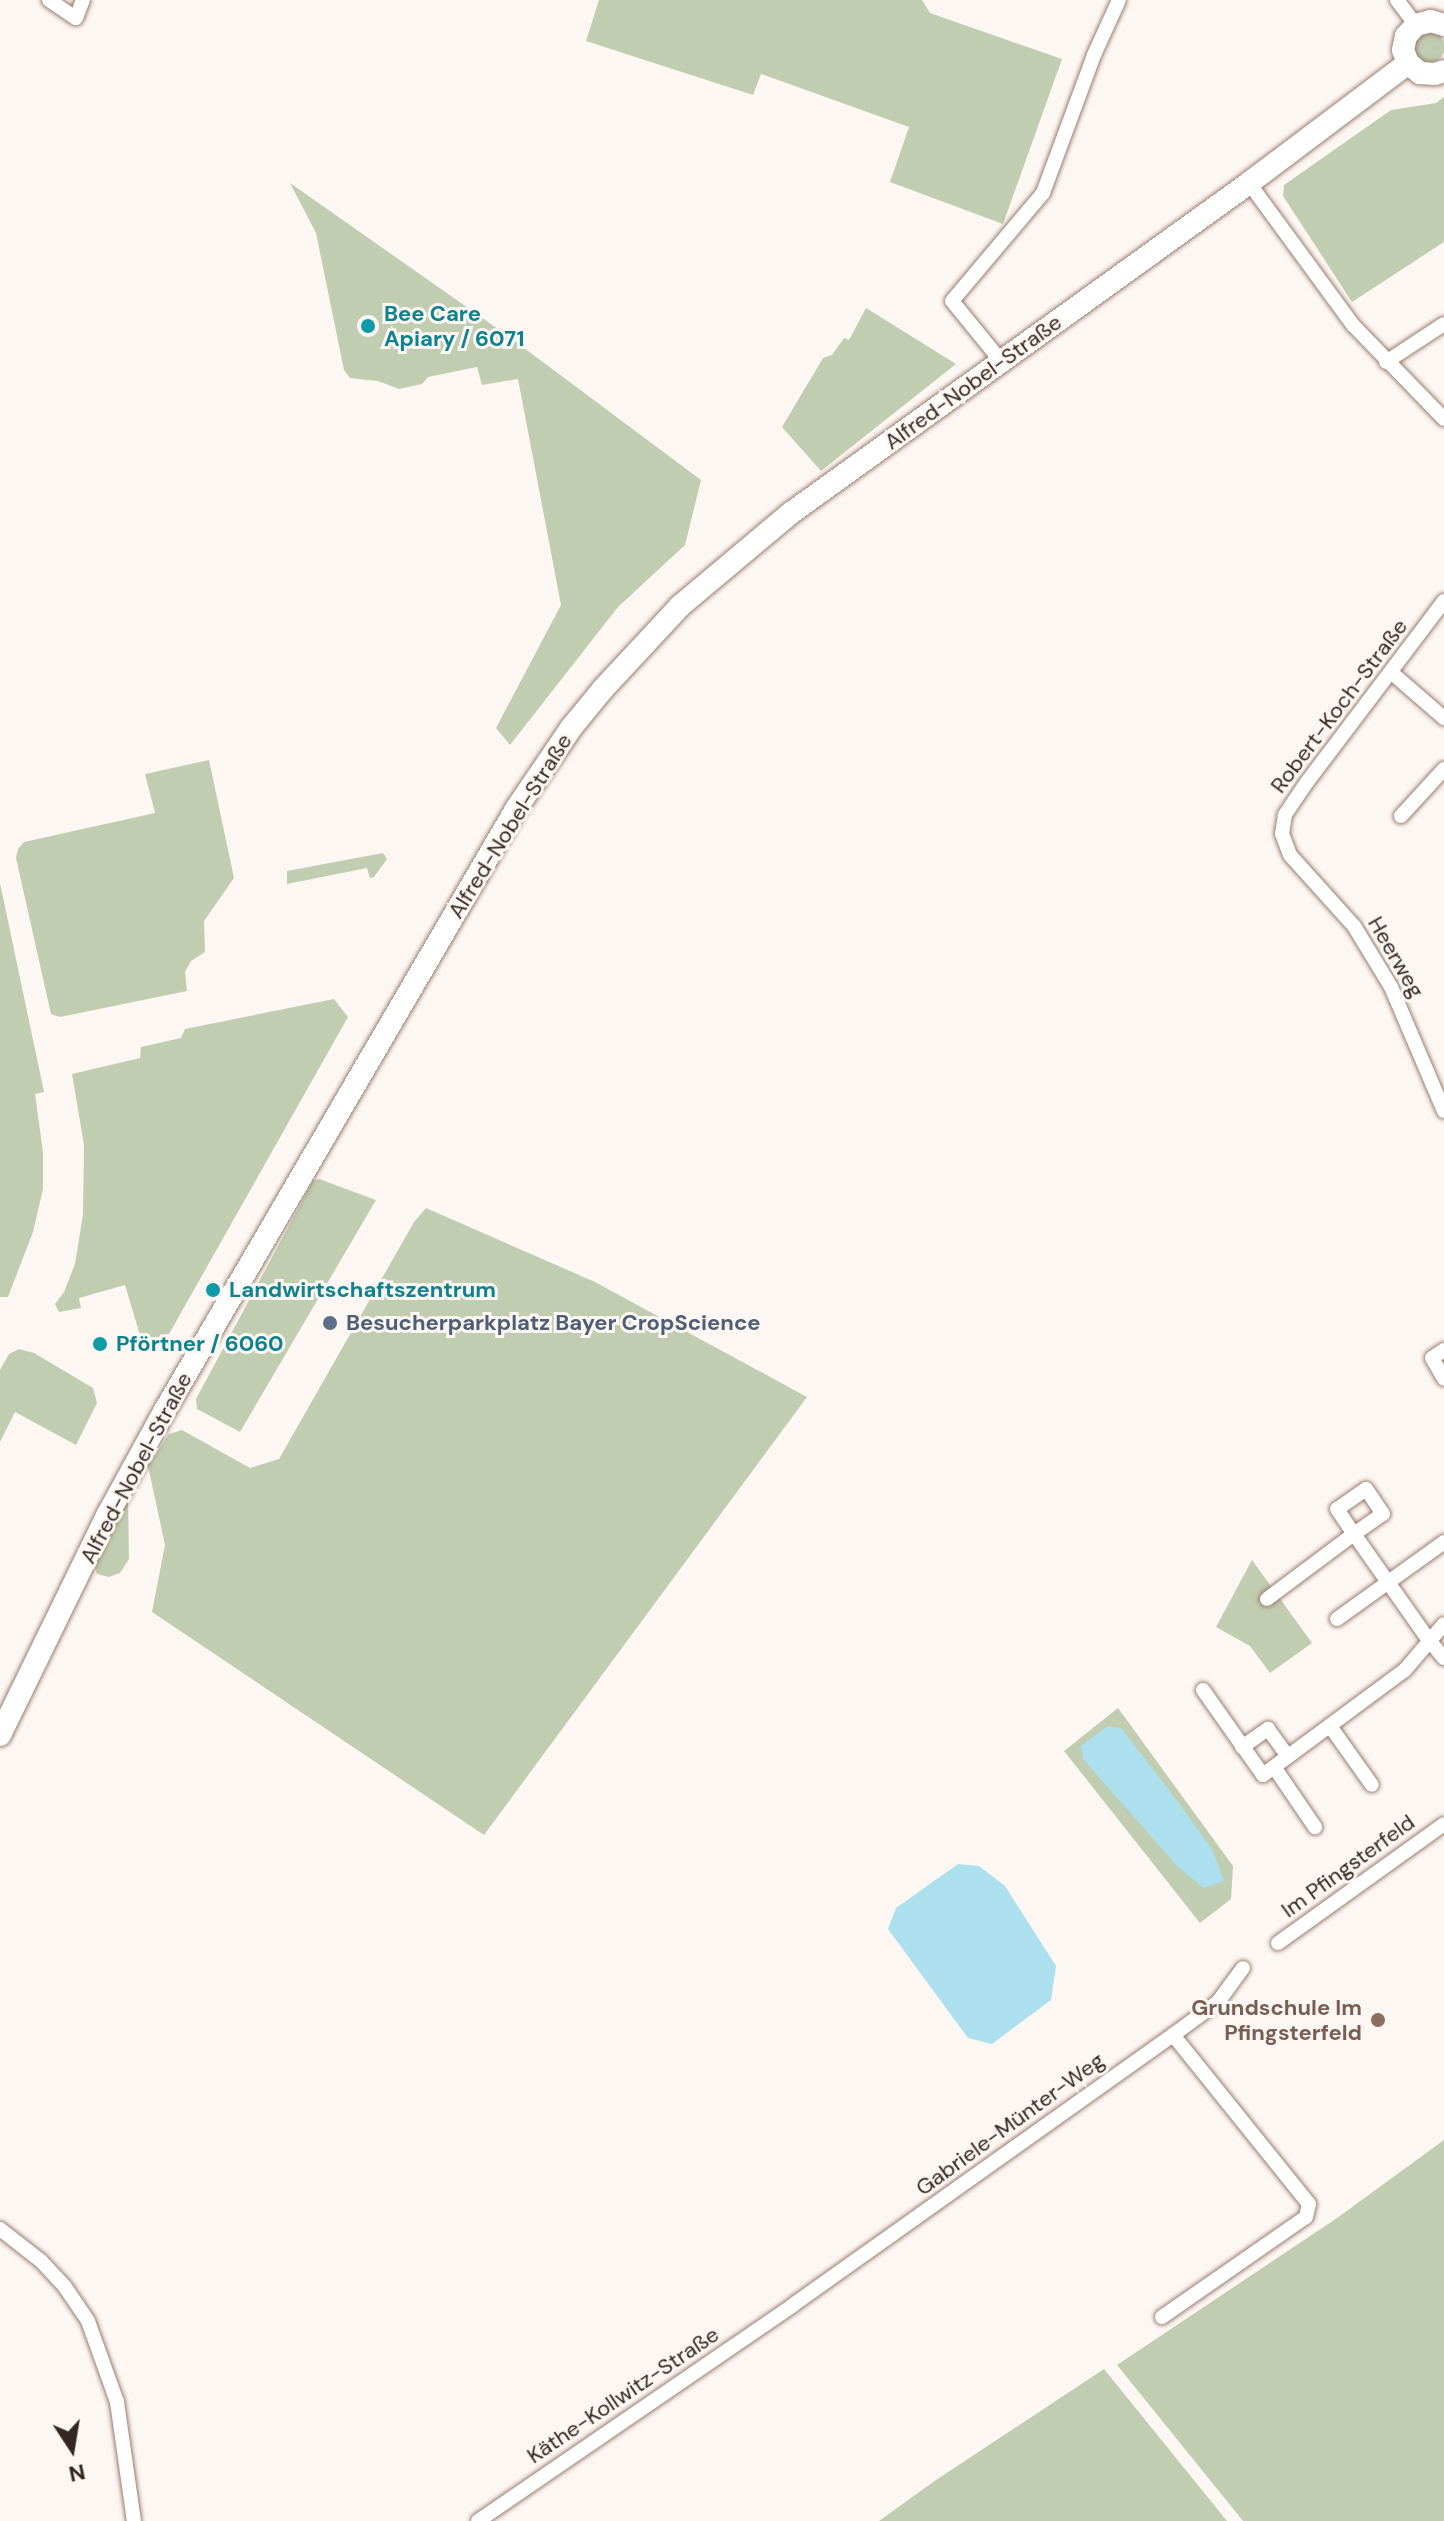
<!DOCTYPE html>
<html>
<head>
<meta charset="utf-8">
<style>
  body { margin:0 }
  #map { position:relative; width:1444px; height:2521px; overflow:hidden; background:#fdf7f3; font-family:"DM Sans",sans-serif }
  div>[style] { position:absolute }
  .green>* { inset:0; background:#c1cdb0 }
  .round { border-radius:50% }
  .water>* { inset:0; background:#ace0ef }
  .roads { filter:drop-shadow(0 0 2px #997d6e) drop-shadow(0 0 2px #997d6e) }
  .street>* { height:14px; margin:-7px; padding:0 7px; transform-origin:7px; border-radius:7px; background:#fff }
  .secondary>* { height:22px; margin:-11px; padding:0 11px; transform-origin:11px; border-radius:11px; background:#fff }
  .dots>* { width:22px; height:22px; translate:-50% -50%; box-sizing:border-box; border:4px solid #fdf7f3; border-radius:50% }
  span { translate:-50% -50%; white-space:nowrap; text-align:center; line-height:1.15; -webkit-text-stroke:6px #fdf7f3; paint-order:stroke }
  .culture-label { font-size:22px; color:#0d838f; font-weight:700 }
  .left { translate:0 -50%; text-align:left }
  .street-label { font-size:22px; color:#332721 }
  .service-label { font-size:22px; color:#4e5e75; font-weight:700 }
  .education-label { font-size:22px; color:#785e54; font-weight:700 }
  .right { translate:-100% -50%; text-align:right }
  .north { position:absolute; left:32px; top:2409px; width:80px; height:80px; -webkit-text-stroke:6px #fdf7f3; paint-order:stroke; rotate:168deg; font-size:22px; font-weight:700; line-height:32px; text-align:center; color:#332721 }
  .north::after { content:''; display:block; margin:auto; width:28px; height:36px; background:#332721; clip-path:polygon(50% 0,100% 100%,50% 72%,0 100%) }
</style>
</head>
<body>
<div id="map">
  <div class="green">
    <div style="clip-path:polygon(599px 0,922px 0,930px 13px,1062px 59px,1003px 224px,890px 182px,909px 127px,761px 74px,753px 95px,586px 41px)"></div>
    <div class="round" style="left:1415px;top:32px;width:30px;height:30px"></div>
    <div style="clip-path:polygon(1444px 97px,1444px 242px,1352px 302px,1283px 196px,1284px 185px,1391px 110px,1436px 103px)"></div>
    <div style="clip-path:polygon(290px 183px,508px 336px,701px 480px,685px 545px,618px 607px,510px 745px,496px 728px,561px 605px,518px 379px,482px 385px,477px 367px,428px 377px,422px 384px,399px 389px,378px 381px,350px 378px,344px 370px,316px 233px)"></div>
    <div style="clip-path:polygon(866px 308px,956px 364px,821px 471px,782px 427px,823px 358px,832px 355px,844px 338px,849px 340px)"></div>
    <div style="clip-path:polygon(209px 760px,234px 878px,204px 921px,205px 952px,191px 961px,185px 972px,187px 991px,60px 1017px,51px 1014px,16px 858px,18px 849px,24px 842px,155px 813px,145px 774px)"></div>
    <div style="clip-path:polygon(383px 853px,387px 859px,374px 877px,370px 878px,367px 868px,287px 884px,287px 871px)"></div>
    <div style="clip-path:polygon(0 883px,44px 1092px,35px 1094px,43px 1152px,43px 1189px,33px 1232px,8px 1297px,0 1297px)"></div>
    <div style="clip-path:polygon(334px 999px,348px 1017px,169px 1334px,142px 1342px,125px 1285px,79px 1298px,81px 1308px,59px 1312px,55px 1304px,64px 1292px,75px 1264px,83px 1214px,84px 1145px,72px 1074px,140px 1058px,141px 1047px,181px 1038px,185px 1029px)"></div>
    <div style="clip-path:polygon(319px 1179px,376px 1200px,240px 1432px,197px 1409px,196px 1399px,313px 1181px)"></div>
    <div style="clip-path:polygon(426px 1208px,595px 1282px,807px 1397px,484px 1835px,152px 1612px,165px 1545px,148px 1466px,169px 1434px,182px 1430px,250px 1468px,279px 1459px,414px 1222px)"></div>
    <div style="clip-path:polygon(19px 1349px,34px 1353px,93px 1388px,97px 1403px,76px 1445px,15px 1412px,0 1442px,0 1370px,9px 1354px)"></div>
    <div style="clip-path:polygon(128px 1499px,129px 1559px,120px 1573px,109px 1577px,97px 1574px,94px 1565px)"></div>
    <div style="clip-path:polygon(1252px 1560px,1312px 1643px,1270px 1673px,1250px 1646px,1216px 1627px)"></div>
    <div style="clip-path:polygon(1118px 1708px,1233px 1866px,1231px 1899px,1200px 1923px,1064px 1751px)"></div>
    <div style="clip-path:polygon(1444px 2140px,1444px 2521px,1243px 2521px,1117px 2365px,1337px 2218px)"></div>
    <div style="clip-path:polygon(1104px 2369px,1227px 2521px,879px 2521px,936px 2480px)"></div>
  </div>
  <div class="water">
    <div style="clip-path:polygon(1108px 1726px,1122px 1729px,1178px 1802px,1212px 1849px,1224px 1881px,1204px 1888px,1179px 1868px,1083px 1759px,1081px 1746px)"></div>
    <div style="clip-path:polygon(958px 1864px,979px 1866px,1005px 1886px,1056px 1966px,1051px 2000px,992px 2044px,968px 2038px,888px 1929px,896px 1908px)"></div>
  </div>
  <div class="roads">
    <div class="street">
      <div style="left:49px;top:0;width:32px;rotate:34deg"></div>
      <div style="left:76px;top:18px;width:19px;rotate:-69deg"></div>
      <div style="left:1397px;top:0;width:31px;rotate:53deg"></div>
      <div style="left:1249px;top:183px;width:176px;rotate:53.8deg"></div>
      <div style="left:1353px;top:325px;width:131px;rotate:45.9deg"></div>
      <div style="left:1001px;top:361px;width:77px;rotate:-129.2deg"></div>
      <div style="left:952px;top:301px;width:141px;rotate:-49.9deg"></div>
      <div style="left:1043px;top:193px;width:147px;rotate:-69.7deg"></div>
      <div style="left:1094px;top:55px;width:60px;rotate:-65.6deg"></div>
      <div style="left:1386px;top:362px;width:69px;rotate:-33.2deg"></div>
      <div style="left:1444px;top:601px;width:227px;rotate:127.1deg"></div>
      <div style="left:1307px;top:782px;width:40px;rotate:124deg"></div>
      <div style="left:1285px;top:815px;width:19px;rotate:99deg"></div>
      <div style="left:1282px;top:834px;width:22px;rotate:69deg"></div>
      <div style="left:1290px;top:855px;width:96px;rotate:48deg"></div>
      <div style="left:1354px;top:926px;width:71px;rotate:58.8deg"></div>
      <div style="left:1391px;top:987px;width:135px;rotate:66.9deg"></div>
      <div style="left:1392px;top:673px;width:69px;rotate:40.9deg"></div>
      <div style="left:1401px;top:816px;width:64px;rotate:-47.5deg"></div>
      <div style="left:1444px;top:1350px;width:14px;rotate:146deg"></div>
      <div style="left:1432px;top:1358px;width:24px;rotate:60deg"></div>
      <div style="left:1267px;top:1599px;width:109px;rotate:-36.8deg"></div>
      <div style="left:1354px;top:1534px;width:35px;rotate:-35deg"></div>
      <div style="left:1383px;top:1514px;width:30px;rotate:-124deg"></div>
      <div style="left:1366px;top:1489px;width:35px;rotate:145deg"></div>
      <div style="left:1337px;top:1509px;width:30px;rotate:56deg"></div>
      <div style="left:1354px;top:1534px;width:128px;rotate:54.8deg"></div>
      <div style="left:1428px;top:1639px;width:25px;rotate:50deg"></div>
      <div style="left:1337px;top:1619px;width:132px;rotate:-35.7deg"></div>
      <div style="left:1203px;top:1690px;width:104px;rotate:54.8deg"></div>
      <div style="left:1263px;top:1775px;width:177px;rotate:-36.5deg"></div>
      <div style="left:1405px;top:1670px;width:60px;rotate:-49.7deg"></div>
      <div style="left:1330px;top:1726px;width:72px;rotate:54.6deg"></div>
      <div style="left:1242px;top:1747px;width:32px;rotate:-35deg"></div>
      <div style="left:1268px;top:1729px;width:34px;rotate:54deg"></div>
      <div style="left:1274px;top:1767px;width:73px;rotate:55.7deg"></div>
      <div style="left:1278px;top:1943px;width:204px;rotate:-35.6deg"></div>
      <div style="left:0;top:2229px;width:52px;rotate:38deg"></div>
      <div style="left:41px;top:2261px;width:35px;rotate:47deg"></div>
      <div style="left:65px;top:2287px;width:41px;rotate:55.9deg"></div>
      <div style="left:88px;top:2321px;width:86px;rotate:70.3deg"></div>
      <div style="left:117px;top:2402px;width:120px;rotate:81.9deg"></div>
      <div style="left:1162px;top:2317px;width:175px;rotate:-34.8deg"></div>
      <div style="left:1306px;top:2217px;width:13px;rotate:-77deg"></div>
      <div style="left:1309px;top:2204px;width:217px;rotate:-128.8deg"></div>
      <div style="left:478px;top:2521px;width:382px;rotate:-34.4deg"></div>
      <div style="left:793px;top:2305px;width:466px;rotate:-35.4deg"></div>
      <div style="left:1173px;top:2035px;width:56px;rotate:-36.3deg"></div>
      <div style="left:1218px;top:2002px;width:42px;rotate:-53.7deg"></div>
    </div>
    <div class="secondary">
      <div style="left:1444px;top:25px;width:14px;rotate:-163deg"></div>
      <div style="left:1431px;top:21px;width:16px;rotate:165deg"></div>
      <div style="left:1416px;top:25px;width:15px;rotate:132deg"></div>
      <div style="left:1406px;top:36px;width:14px;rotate:102deg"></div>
      <div style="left:1403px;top:50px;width:14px;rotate:69deg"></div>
      <div style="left:1408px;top:63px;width:16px;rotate:40deg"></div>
      <div style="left:1420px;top:73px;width:15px;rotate:4deg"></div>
      <div style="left:1435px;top:74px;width:9px;rotate:-18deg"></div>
      <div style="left:0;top:1735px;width:246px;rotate:-64deg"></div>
      <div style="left:108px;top:1514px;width:119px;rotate:-61.3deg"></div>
      <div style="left:165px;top:1410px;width:696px;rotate:-59.71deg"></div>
      <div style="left:516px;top:809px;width:98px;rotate:-55.8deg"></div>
      <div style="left:571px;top:728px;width:50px;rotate:-50.6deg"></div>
      <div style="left:603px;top:689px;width:113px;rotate:-47.1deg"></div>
      <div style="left:680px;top:606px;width:145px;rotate:-40deg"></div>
      <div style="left:791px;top:513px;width:565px;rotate:-35.77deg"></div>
      <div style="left:1249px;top:183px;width:199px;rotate:-37deg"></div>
    </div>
  </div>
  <div class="dots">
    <div style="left:368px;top:326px;background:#0f9aa8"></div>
    <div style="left:213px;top:1290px;background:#0f9aa8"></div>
    <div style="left:330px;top:1323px;background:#5c6f8a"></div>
    <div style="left:100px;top:1344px;background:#0f9aa8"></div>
    <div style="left:1378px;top:2020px;background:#8d6e63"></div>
  </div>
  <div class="culture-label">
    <span class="left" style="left:384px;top:326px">Bee Care<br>Apiary / 6071</span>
    <span class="left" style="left:229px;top:1290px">Landwirtschaftszentrum</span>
    <span class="left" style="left:116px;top:1344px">Pförtner / 6060</span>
  </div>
  <div class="street-label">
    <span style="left:973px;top:382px;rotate:-36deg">Alfred-Nobel-Straße</span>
    <span style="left:1339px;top:706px;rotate:-53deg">Robert-Koch-Straße</span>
    <span style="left:510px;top:826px;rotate:-58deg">Alfred-Nobel-Straße</span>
    <span style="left:1396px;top:957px;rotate:60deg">Heerweg</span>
    <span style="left:136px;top:1468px;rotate:-62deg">Alfred-Nobel-Straße</span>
    <span style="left:1348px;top:1866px;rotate:-36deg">Im Pfingsterfeld</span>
    <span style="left:1010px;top:2124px;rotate:-36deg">Gabriele-Münter-Weg</span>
    <span style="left:623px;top:2395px;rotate:-34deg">Käthe-Kollwitz-Straße</span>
  </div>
  <div class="service-label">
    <span class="left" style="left:346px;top:1323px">Besucherparkplatz Bayer CropScience</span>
  </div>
  <div class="education-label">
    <span class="right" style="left:1362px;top:2020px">Grundschule Im<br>Pfingsterfeld</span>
  </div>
  <div class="north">N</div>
</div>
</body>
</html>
